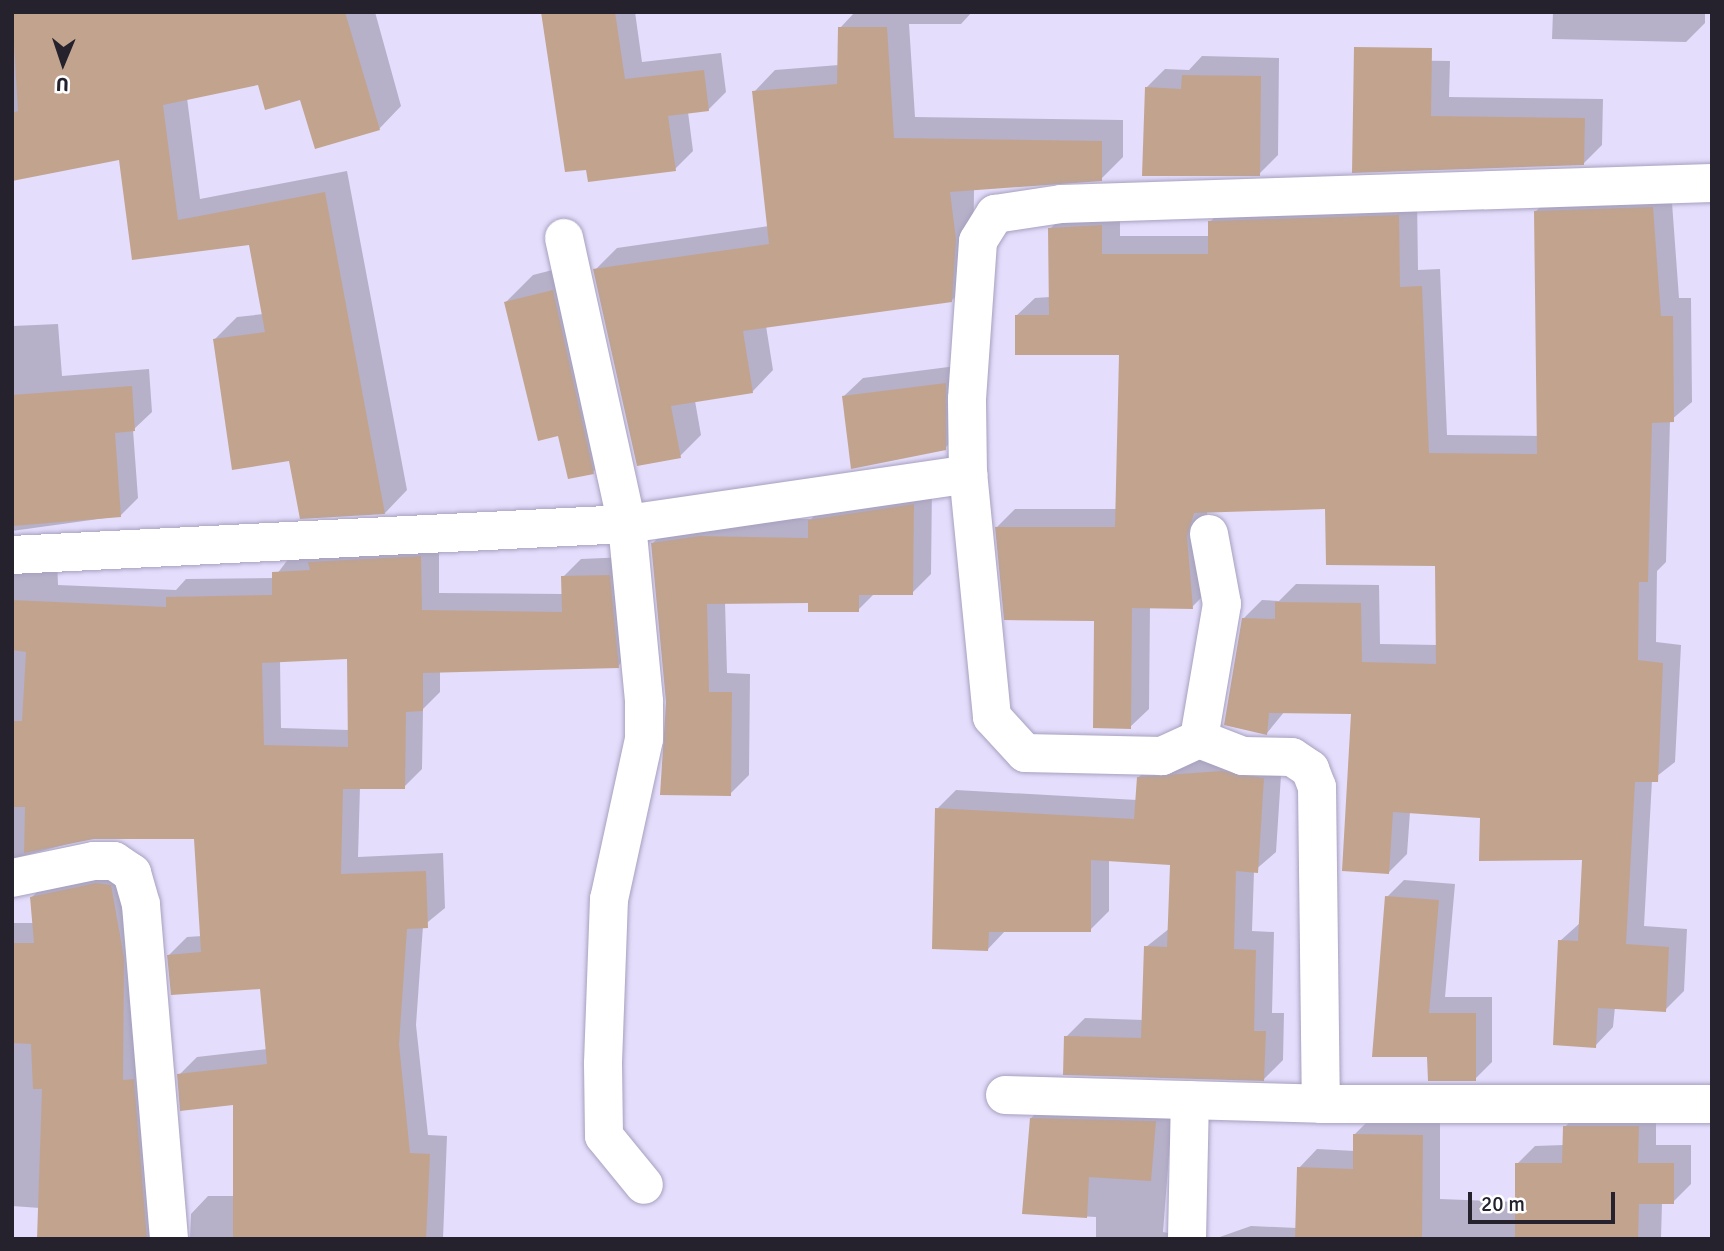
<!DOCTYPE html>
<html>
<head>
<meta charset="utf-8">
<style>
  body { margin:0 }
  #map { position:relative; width:1724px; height:1251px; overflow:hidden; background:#e4ddfc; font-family:Signika,sans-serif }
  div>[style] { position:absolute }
  .shadow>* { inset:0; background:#0003 }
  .building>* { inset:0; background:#c2a48e }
  .roads { filter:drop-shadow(0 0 2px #a7a0be) drop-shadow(0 0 2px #a7a0be) }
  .minor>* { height:38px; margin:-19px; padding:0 19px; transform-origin:19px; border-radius:19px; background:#fff }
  span { translate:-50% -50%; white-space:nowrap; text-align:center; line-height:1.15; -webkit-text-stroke:6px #fff; paint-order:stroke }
  .frame { position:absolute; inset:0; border:14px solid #25222e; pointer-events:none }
  .north { position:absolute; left:28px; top:28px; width:70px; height:70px; -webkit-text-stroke:5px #fff; paint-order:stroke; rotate:182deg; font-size:19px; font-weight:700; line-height:28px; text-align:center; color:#25222e }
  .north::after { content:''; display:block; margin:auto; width:24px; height:32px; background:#25222e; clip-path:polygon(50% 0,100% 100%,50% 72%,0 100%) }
  .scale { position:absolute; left:1468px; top:1192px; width:147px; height:32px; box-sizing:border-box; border:4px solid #25222e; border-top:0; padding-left:9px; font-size:21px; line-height:24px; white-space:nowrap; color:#25222e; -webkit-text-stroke:5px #fff; paint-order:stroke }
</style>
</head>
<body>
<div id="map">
  <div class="shadow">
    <div style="clip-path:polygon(12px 12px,375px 12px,401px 106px,379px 129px,259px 83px,187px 98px,200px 199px,347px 171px,407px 490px,385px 513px,291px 459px,215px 339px,237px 317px,264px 314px,251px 243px,134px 258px,121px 158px,12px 180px)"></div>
    <div style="clip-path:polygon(542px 12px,635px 12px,642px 62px,721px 53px,726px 92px,708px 110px,688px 112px,693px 151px,675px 169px)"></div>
    <div style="clip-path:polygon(855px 12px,972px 12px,961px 24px,909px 24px,915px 117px,1123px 120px,1123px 157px,1101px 179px,974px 189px,973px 279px,951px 301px,766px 326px,773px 370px,752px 392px,695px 401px,701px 435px,680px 456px,595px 270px,617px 248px,769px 226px,754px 92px,775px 70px,839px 65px,840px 28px)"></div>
    <div style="clip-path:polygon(1553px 12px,1705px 12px,1705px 23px,1686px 42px,1552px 39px)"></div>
    <div style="clip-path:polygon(1202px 56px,1279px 58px,1278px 155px,1259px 174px,1146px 88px,1165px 69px,1189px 70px)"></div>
    <div style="clip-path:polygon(1374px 60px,1450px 61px,1449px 97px,1603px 99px,1602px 145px,1583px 164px,1354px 171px)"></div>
    <div style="clip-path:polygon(1671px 189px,1679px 298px,1691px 298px,1692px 402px,1670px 421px,1666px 562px,1657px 571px,1656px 642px,1681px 645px,1675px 762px,1652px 780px,1644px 926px,1687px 929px,1684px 991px,1665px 1010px,1615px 1007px,1613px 1027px,1595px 1046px,1560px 941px,1580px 923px,1584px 859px,1481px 816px,1410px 812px,1407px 854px,1389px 872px,1353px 712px,1285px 711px,1267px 733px,1243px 619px,1262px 600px,1279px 601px,1296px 584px,1379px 585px,1380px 644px,1438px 645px,1437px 564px,1327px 507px,1207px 511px,1211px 588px,1192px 607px,1150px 606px,1149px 709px,1130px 727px,1096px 619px,997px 527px,1015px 509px,1117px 509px,1121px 354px,1016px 316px,1035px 298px,1050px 297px,1050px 229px,1068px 210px,1120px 207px,1120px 236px,1210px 236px,1210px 222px,1228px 203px,1417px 197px,1418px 270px,1440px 269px,1447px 435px,1539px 436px,1536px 211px,1555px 193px)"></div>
    <div style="clip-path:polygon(580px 263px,620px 445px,593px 472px,559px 433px,506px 302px,533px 275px)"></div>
    <div style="clip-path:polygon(12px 306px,13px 326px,58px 324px,62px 376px,149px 369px,152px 412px,133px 430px,138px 498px,120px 516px,12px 531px)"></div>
    <div style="clip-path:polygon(964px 365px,964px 429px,945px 448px,853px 467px,844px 396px,863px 378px)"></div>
    <div style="clip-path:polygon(932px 486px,931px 574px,912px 593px,875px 593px,858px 610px,810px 602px,725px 602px,727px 673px,750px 674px,749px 775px,730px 794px,668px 702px,653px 543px,672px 524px,719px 517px,811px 519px,829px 501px)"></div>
    <div style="clip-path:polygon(evenodd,439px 539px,439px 593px,563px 594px,563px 577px,581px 559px,627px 557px,636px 648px,618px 666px,440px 671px,440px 692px,423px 709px,422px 769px,404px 787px,360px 787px,358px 857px,443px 853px,445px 908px,423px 926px,416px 1025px,428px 1135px,447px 1136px,443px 1239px,190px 1239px,191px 1214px,208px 1196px,234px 1196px,234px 1103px,179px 1075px,197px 1057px,268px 1049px,261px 987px,169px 955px,187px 937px,202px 936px,196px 837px,90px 838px,12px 859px,12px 546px,57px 558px,58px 585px,176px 590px,186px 579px,274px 578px,292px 554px,439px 539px,349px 658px,349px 730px,281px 728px,280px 660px,349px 658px)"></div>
    <div style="clip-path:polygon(1157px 759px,1282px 760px,1276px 852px,1254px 871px,1252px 931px,1274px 932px,1272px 1013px,1284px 1013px,1283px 1060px,1264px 1079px,1066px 1037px,1085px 1018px,1143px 1020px,1146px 947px,1170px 928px,1172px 864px,1109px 859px,1109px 911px,1090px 930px,1006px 930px,988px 949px,937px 809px,956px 790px,1137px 800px,1138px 778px)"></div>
    <div style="clip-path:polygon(128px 868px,176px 1239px,41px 1239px,40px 1208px,12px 1206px,12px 923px,34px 923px,32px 897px,50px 879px)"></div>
    <div style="clip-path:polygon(1404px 880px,1455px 884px,1445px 997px,1492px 997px,1492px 1062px,1475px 1079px,1429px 1055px,1387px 897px)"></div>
    <div style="clip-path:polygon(1050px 1100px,1173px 1104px,1163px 1232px,1198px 1239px,1096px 1239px,1096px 1217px,1024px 1213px,1031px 1118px)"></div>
    <div style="clip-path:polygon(1583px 1108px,1656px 1108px,1656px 1145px,1691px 1145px,1691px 1184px,1673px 1202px,1662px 1202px,1661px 1239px,1214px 1239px,1251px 1226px,1297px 1228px,1299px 1168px,1317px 1149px,1355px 1151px,1354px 1135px,1373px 1116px,1440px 1117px,1440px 1199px,1517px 1202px,1517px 1164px,1535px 1146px,1564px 1145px,1565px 1127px)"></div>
  </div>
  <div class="building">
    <div style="clip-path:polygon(12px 12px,345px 12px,380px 130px,315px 149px,300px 100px,265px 110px,258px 85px,163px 105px,178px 220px,325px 192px,385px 514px,300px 519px,289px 461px,232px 470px,213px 339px,265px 332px,249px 245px,132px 260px,119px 160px,12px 181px,12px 113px,18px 111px)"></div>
    <div style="clip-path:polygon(541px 12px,615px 12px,625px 79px,704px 70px,709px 111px,668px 116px,676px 171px,588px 182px,586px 170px,565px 172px)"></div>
    <div style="clip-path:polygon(838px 27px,887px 27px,894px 138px,1102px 141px,1102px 181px,950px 192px,956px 239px,952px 302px,743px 331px,753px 393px,671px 406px,681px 458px,637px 466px,593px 269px,769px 244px,752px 91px,837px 84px)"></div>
    <div style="clip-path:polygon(1354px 47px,1432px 48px,1431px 116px,1585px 118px,1584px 165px,1352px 173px)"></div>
    <div style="clip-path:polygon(1182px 75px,1261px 76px,1260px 176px,1142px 176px,1145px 87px,1181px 89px)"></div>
    <div style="clip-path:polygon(1653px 207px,1661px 316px,1673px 316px,1674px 422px,1652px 423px,1648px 582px,1639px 582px,1638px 660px,1663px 663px,1658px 782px,1635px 782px,1626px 944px,1669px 947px,1666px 1012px,1598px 1008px,1596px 1048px,1553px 1045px,1558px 940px,1578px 941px,1582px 860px,1479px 861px,1480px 818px,1393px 812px,1389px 874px,1342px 871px,1351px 714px,1269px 713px,1267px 735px,1224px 725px,1242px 618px,1275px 619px,1275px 602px,1361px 603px,1362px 662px,1436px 664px,1435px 566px,1326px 565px,1325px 509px,1194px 513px,1187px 537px,1193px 609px,1132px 608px,1131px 729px,1093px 728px,1094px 621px,1004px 620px,995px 527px,1115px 527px,1119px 355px,1015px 355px,1015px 315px,1049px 315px,1048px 228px,1102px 225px,1102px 254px,1208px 254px,1208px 221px,1399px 215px,1400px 287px,1422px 286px,1429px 453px,1537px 454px,1534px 211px)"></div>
    <div style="clip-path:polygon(553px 290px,594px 474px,568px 479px,558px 436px,538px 441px,504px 302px)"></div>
    <div style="clip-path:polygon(946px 383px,946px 450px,851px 469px,842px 396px)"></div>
    <div style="clip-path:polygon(132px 386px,135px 431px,115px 433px,121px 517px,12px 526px,12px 395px)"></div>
    <div style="clip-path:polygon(914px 504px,913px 595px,859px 595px,859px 612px,808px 612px,808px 603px,707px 604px,709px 692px,732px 692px,731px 796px,660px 795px,666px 702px,651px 543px,699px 536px,808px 538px,808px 520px)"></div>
    <div style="clip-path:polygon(evenodd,421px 556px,422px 610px,562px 612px,561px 576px,610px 575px,619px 668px,423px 673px,423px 711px,406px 712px,405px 789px,343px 789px,341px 874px,426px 871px,428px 928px,407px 929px,399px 1044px,410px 1153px,430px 1154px,426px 1239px,233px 1239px,233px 1105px,180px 1111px,177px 1074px,267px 1064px,260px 989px,171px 995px,167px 955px,201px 952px,194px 839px,94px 839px,24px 853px,25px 807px,12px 807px,12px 721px,22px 721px,26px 652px,12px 650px,12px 600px,166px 607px,166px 597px,272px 595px,272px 572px,310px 570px,308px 562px,421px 556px,347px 659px,348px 747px,264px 745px,262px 663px,347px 659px)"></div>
    <div style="clip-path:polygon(1222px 771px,1264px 778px,1258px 873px,1236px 871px,1234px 949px,1256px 950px,1254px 1031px,1266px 1031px,1264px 1081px,1063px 1075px,1064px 1036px,1141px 1038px,1144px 946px,1167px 947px,1170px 865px,1091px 860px,1091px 932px,989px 932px,988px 951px,932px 949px,935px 808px,1134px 819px,1137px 777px)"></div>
    <div style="clip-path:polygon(96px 883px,111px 885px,124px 958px,123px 1080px,134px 1079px,147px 1239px,37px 1239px,42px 1089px,33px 1089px,31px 1044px,12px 1043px,12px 943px,34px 943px,30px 897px)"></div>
    <div style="clip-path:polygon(1385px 896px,1439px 900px,1429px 1013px,1476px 1013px,1476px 1081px,1428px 1081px,1427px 1057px,1372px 1057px)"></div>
    <div style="clip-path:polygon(1030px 1118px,1156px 1121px,1151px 1181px,1089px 1177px,1087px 1218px,1022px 1214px)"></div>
    <div style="clip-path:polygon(1563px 1126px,1639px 1126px,1638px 1163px,1674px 1163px,1674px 1204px,1639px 1204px,1638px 1239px,1515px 1239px,1515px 1163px,1562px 1163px)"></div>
    <div style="clip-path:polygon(1353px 1134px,1423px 1135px,1422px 1239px,1295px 1239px,1297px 1167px,1353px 1169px)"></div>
  </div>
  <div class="roads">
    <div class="minor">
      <div style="left:564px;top:238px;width:293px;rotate:77.6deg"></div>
      <div style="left:627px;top:524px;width:179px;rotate:84.5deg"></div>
      <div style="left:644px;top:702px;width:37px;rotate:90deg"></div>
      <div style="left:644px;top:739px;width:164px;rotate:102.3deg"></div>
      <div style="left:609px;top:899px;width:165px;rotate:92.1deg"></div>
      <div style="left:603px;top:1064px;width:72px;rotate:89.2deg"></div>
      <div style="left:604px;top:1136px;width:63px;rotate:50.8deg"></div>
      <div style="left:1209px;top:534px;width:71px;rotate:79.5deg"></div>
      <div style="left:1222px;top:604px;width:137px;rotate:99.7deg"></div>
      <div style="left:1199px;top:739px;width:47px;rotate:21.1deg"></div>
      <div style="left:1243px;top:756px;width:49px;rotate:1.2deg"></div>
      <div style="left:1292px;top:757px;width:22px;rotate:34deg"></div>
      <div style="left:1310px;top:769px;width:19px;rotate:69deg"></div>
      <div style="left:1317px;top:787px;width:317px;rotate:89.3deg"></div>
      <div style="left:12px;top:555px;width:616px;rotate:-2.89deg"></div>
      <div style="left:627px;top:524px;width:345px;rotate:-8.3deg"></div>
      <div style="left:1199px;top:739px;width:41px;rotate:155.3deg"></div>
      <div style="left:1162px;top:756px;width:137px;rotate:-178.7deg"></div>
      <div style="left:1025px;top:753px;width:49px;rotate:-132.5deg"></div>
      <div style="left:992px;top:717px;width:244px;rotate:-95.6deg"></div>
      <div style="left:968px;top:474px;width:75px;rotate:-90.8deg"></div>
      <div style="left:967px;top:399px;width:158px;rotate:-86deg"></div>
      <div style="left:978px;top:241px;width:32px;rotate:-58deg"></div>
      <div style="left:995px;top:214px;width:67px;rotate:-8.6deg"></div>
      <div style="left:1061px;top:204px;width:651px;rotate:-1.85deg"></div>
      <div style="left:12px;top:878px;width:84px;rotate:-11.7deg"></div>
      <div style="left:94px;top:861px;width:20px"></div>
      <div style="left:114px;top:861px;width:22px;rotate:34deg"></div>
      <div style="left:132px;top:873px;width:33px;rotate:74deg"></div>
      <div style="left:141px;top:905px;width:335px;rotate:85.2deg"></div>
      <div style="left:1005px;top:1095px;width:316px;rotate:1.6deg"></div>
      <div style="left:1321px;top:1104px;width:391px"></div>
      <div style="left:1187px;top:1239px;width:139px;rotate:-88.8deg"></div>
    </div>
  </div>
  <div class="frame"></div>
  <div class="north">U</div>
  <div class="scale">20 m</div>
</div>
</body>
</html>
